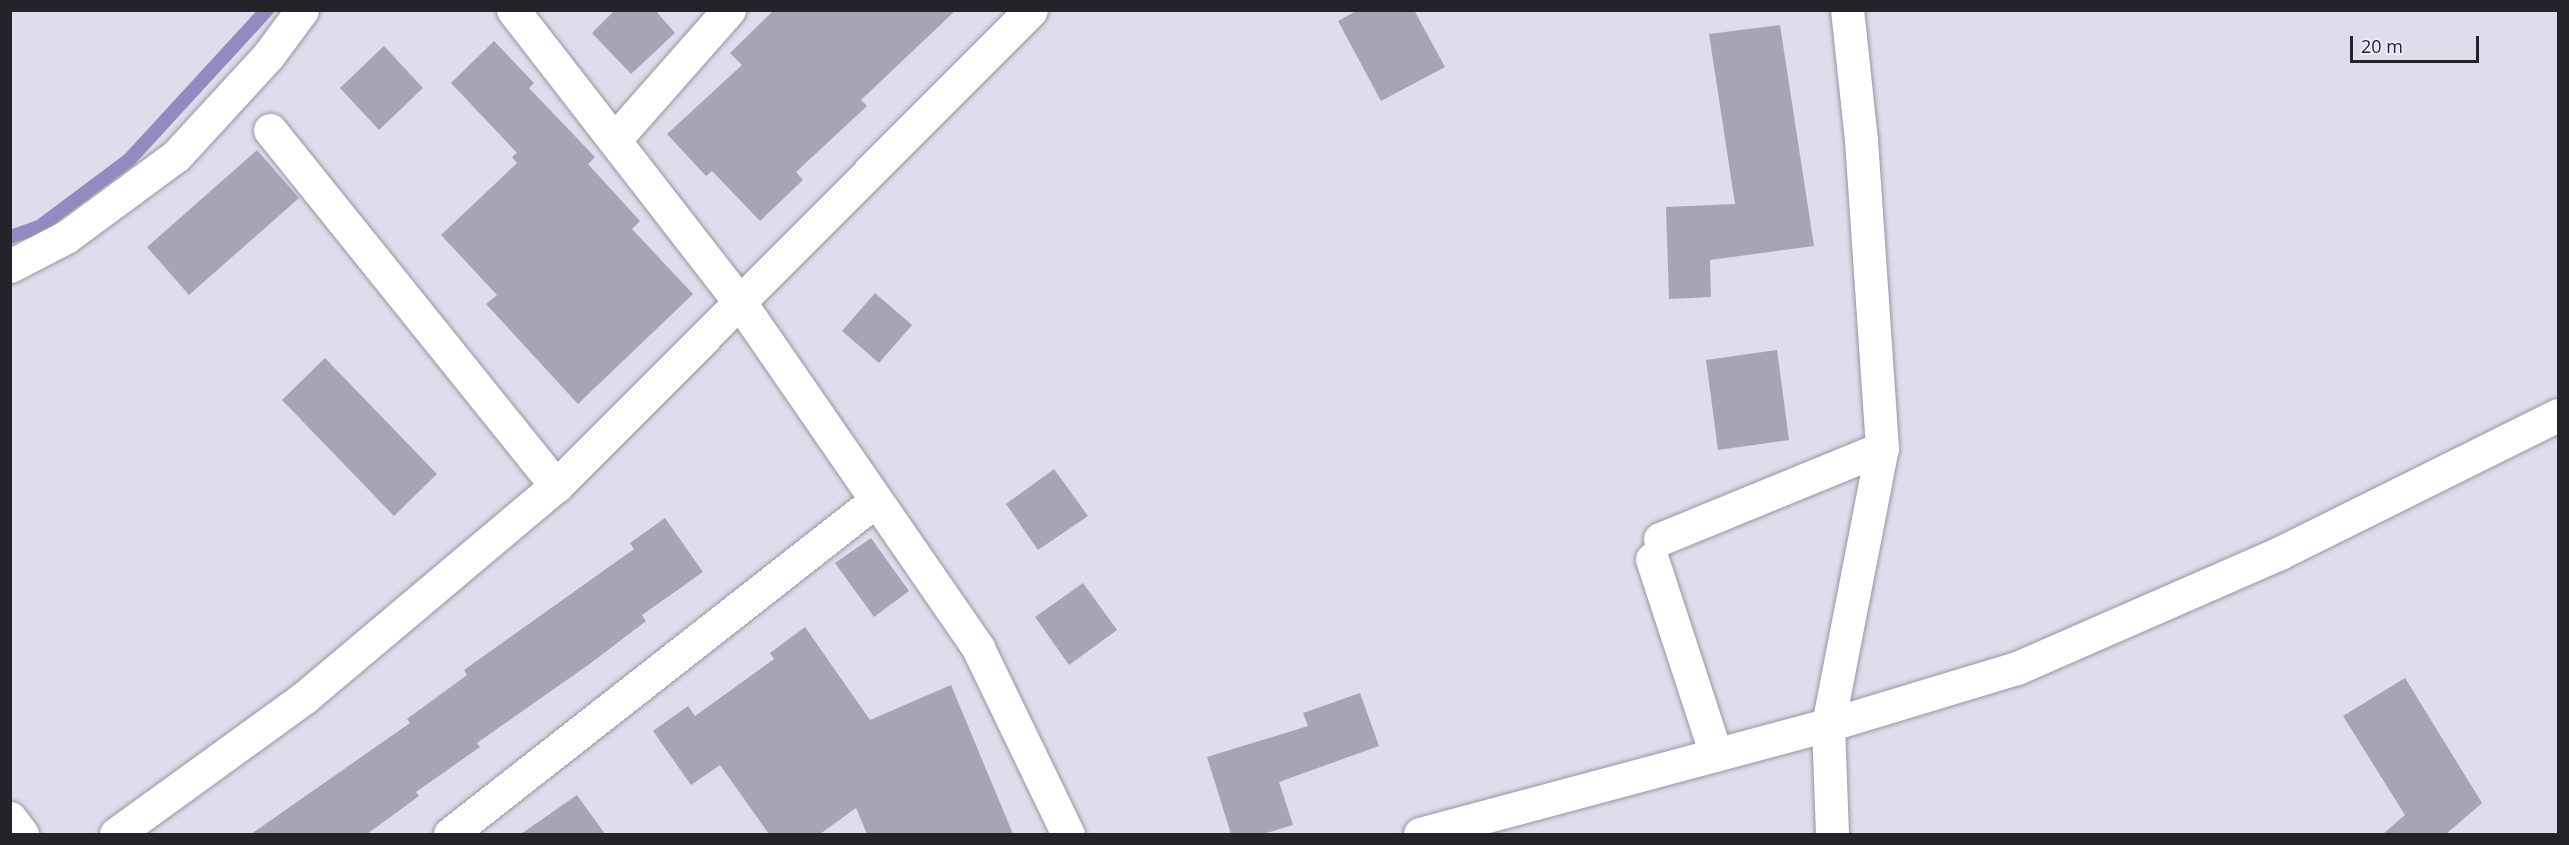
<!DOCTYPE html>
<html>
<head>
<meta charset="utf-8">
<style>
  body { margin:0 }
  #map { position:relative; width:2569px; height:845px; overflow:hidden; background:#dfddec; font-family:"Open Sans",sans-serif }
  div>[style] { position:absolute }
  .stream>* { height:14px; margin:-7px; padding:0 7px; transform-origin:7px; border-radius:7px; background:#938ac2 }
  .building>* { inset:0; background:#a7a5b3 }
  .roads { filter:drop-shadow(0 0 2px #9795a3) drop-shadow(0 0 2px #9795a3) }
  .street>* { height:33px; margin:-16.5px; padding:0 16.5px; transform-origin:16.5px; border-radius:16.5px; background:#fff }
  .secondary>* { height:33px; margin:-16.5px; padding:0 16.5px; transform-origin:16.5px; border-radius:16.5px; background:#fff }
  span { translate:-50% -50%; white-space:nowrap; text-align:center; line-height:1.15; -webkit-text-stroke:4.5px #eceafa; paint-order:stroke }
  .frame { position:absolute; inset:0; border:12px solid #242329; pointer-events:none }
  .scale { position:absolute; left:2350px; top:36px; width:129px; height:27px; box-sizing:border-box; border:3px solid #242329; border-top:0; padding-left:8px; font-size:18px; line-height:21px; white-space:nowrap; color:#242329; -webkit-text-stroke:4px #eceafa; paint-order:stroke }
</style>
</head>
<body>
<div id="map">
  <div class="stream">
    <div style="left:10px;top:237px;width:31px;rotate:-19deg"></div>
    <div style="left:39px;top:227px;width:112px;rotate:-36.7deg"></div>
    <div style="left:129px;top:160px;width:204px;rotate:-47.4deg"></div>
  </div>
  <div class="building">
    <div style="clip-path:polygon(615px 10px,655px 10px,675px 33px,631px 74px,592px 33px)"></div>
    <div style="clip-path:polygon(774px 10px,956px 10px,861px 100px,867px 106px,796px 172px,803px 180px,760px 221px,712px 171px,706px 176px,667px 134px,742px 65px,730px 53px)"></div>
    <div style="clip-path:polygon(1358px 10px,1414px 10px,1445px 67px,1381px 101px,1338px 21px)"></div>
    <div style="clip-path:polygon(1780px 25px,1814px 246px,1710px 260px,1711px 297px,1669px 299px,1666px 207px,1735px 204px,1709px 34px)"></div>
    <div style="clip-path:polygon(494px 41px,534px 83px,529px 88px,595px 157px,588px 164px,640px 221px,632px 229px,693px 294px,578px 404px,486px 304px,497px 295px,441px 235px,517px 163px,512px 157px,517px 153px,451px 83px)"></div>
    <div style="clip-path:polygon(384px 46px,423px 88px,379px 130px,340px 88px)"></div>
    <div style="clip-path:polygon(257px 150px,299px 198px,189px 295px,147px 247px)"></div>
    <div style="clip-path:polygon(875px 293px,912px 325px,879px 363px,842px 331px)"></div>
    <div style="clip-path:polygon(1777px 350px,1789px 440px,1718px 450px,1706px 360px)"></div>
    <div style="clip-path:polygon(325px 358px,437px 474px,394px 516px,282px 400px)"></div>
    <div style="clip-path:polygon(1054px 469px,1088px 516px,1038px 550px,1006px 504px)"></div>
    <div style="clip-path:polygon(665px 518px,703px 572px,642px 615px,646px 621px,591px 663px,477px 743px,480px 747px,416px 792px,419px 796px,367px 834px,251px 834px,410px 723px,407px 719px,467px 675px,464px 670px,634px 549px,630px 543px)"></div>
    <div style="clip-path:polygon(871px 538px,909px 591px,874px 617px,835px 563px)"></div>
    <div style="clip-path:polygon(1083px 583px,1117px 630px,1069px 665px,1035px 617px)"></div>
    <div style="clip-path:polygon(805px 627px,870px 720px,951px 685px,1013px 834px,867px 834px,856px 808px,820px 834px,769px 834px,720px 765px,691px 785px,653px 731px,688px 706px,695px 716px,774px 659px,770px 653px)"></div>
    <div style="clip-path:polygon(2405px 678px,2482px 803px,2446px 834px,2383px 834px,2405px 815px,2343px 716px)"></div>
    <div style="clip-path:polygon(1360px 693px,1379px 746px,1279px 782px,1293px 825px,1263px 834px,1231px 834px,1207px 757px,1308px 726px,1303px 713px)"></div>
    <div style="clip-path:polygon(577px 795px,605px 834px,521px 834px)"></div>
  </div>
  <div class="roads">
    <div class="street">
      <div style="left:513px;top:10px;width:372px;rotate:52.2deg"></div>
      <div style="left:741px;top:304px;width:418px;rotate:55.4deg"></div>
      <div style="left:978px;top:648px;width:207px;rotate:64.2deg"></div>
      <div style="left:270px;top:130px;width:457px;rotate:51.2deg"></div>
      <div style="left:616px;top:138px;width:171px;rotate:-48.6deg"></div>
      <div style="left:10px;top:266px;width:63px;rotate:-27.4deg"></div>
      <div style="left:66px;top:237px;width:137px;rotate:-36.4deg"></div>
      <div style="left:176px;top:156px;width:136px;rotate:-47.4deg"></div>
      <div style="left:268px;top:56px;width:57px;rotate:-53.5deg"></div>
      <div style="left:1660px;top:539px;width:240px;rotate:-22.3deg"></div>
      <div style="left:1652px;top:559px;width:206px;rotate:71.9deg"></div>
      <div style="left:10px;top:818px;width:20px;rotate:53deg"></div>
      <div style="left:450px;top:834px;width:540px;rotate:-38.08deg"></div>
      <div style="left:1420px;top:834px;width:422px;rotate:-15deg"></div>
      <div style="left:1828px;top:725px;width:197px;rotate:-16.8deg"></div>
      <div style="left:2017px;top:668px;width:287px;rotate:-23.6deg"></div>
      <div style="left:2280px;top:553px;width:310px;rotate:-26.4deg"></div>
      <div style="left:1832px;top:834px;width:109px;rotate:-92.1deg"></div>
      <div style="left:1828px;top:725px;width:282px;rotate:-79deg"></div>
      <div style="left:1882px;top:448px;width:309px;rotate:-93.9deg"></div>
      <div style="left:1861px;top:140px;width:131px;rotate:-96.1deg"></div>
    </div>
    <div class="secondary">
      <div style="left:116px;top:834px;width:233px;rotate:-35.9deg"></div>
      <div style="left:305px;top:697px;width:328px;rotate:-40.1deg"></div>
      <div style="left:556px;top:486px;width:672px;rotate:-45.06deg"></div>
    </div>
  </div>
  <div class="frame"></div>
  <div class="scale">20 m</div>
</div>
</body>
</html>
